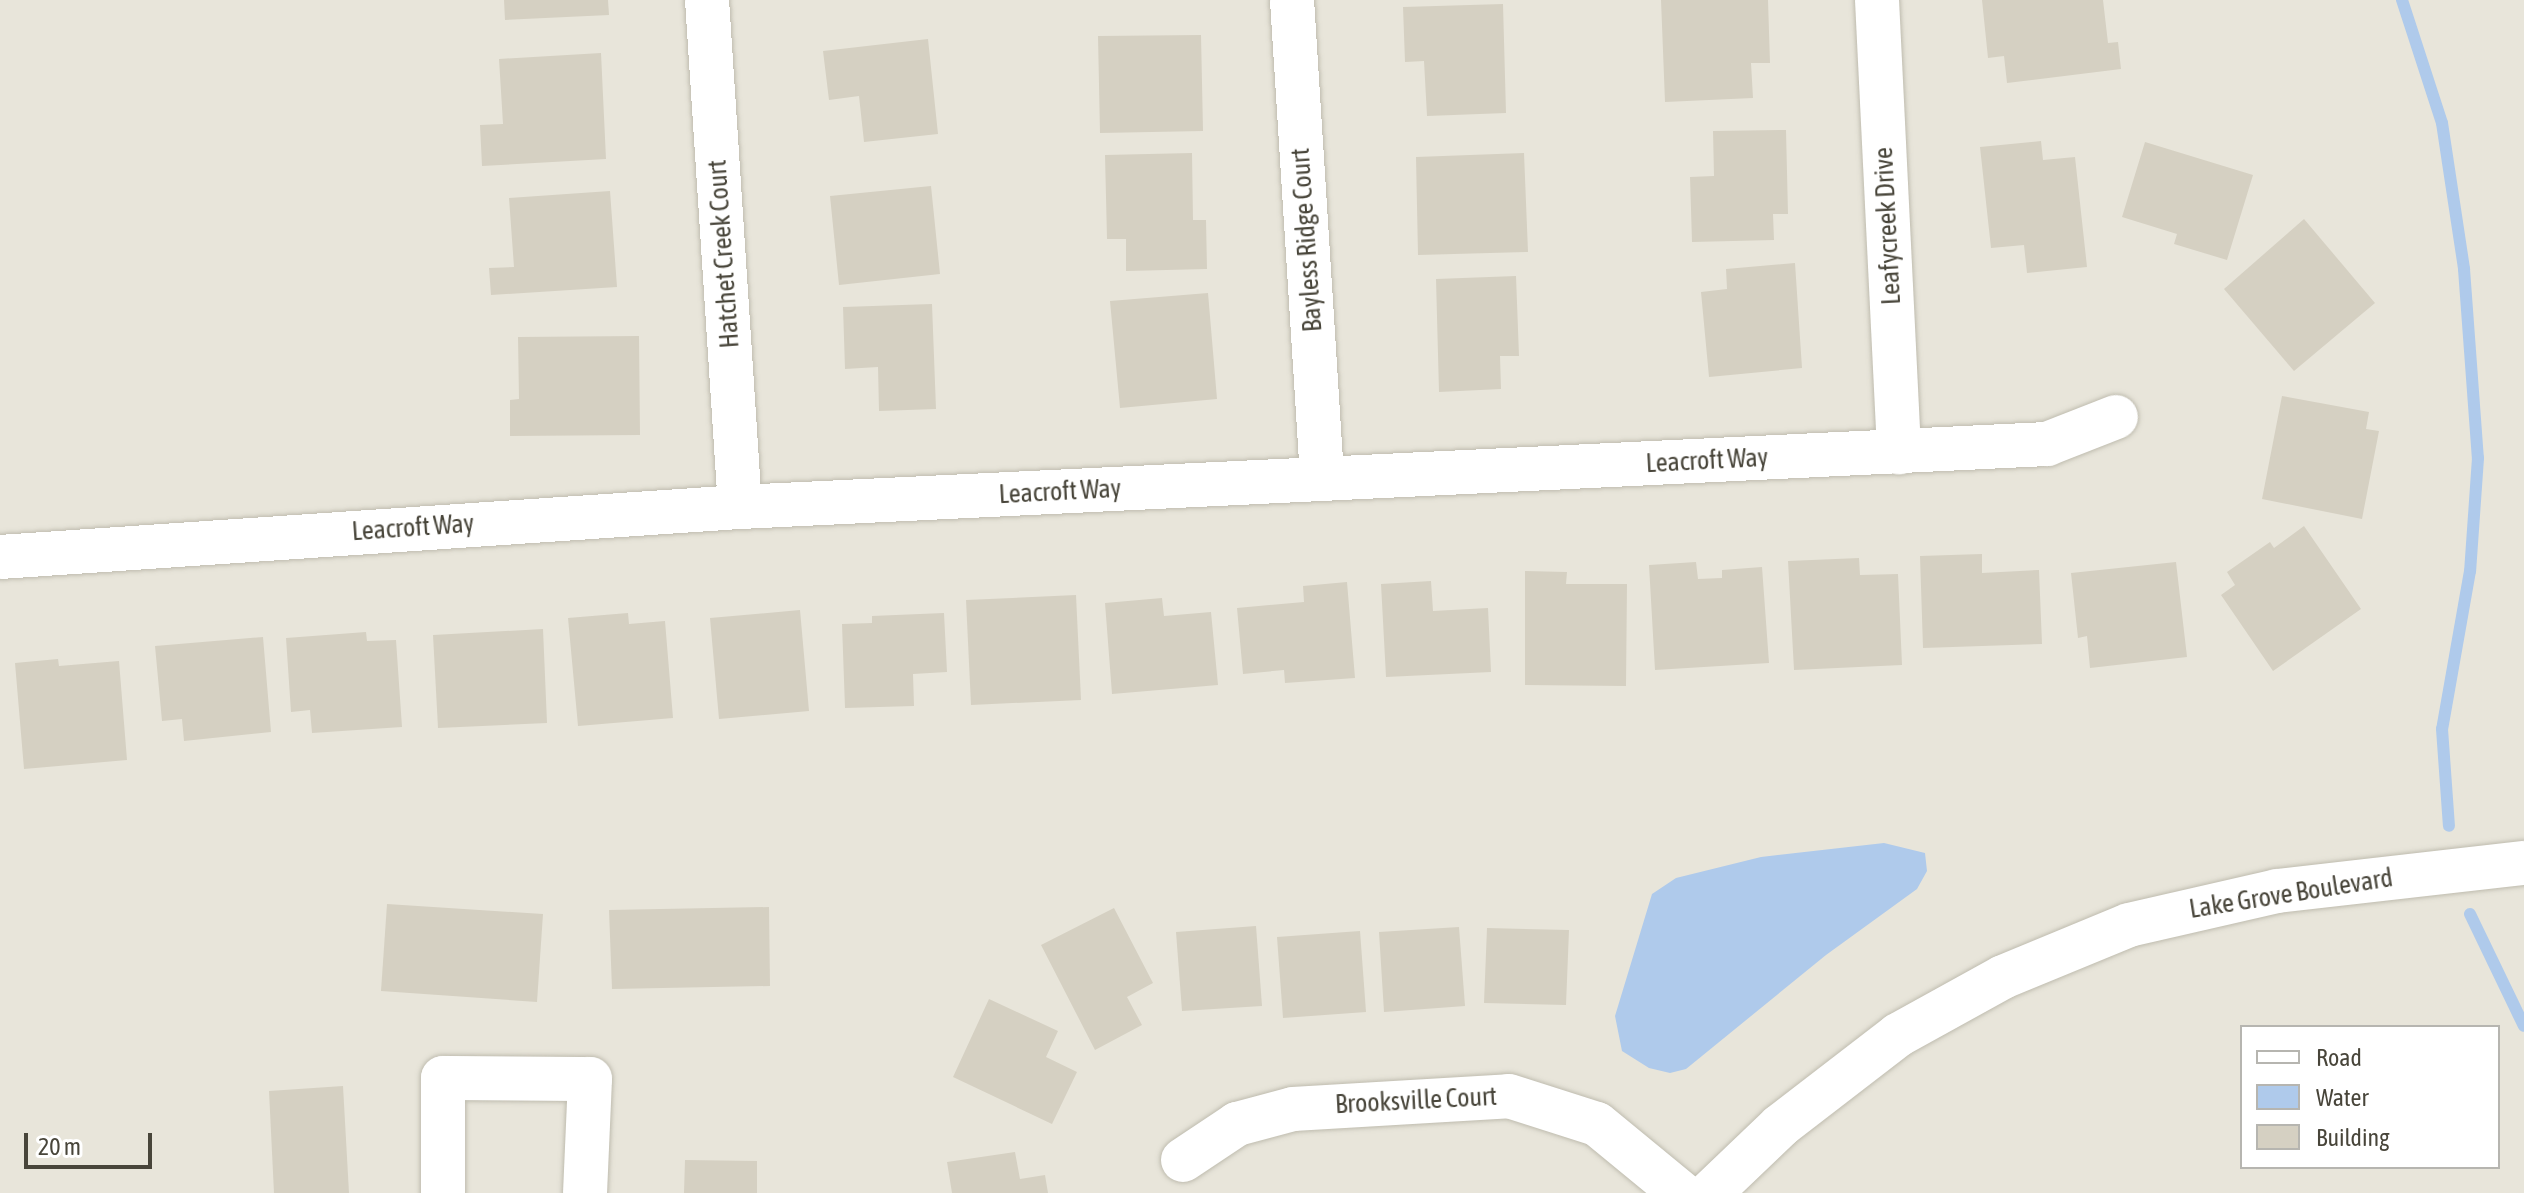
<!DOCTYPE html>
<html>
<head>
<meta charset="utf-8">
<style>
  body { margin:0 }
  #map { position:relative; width:2524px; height:1193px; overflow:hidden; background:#f4f3ec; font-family:"Asap Condensed",sans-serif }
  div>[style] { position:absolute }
  .residential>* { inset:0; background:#e8e5da }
  .water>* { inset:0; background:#afcaeb }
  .stream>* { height:12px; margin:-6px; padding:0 6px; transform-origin:6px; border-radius:6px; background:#afcaeb }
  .building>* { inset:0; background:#d5d0c2 }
  .roads { filter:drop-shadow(0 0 2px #bfbcaf) drop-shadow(0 0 2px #bfbcaf) }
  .street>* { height:44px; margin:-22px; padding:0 22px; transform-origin:22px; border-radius:22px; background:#fff }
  span { translate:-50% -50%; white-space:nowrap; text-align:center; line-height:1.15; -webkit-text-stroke:6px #fff; paint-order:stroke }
  .street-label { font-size:26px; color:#48453a }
  .legend { position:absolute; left:2240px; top:1025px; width:260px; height:144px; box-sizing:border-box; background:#fff; border:2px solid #b6b5b0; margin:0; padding:10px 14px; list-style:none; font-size:24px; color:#48453a }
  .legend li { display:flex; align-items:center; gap:16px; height:40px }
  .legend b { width:40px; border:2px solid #b6b5b0 }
  .scale { position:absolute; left:24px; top:1133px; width:128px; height:36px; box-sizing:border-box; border:4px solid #48453a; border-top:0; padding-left:10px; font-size:24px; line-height:28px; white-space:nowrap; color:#48453a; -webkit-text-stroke:6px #fff; paint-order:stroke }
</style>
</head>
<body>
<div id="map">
  <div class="residential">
    <div style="clip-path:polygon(evenodd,0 0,2524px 0,2524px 1193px,0 1193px,0 0,2242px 1027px,2498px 1027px,2498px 1167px,2242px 1167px,2242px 1027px)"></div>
  </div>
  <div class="water">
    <div style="clip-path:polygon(1884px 843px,1925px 853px,1927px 871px,1917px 889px,1826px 955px,1686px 1069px,1670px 1073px,1649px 1068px,1622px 1051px,1615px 1016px,1652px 894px,1676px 878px,1761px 857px)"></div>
  </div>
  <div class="stream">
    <div style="left:2402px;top:0;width:129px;rotate:72deg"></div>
    <div style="left:2442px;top:123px;width:148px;rotate:81.4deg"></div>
    <div style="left:2464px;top:269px;width:190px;rotate:85.8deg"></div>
    <div style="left:2478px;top:458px;width:113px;rotate:94deg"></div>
    <div style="left:2470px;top:571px;width:160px;rotate:100deg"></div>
    <div style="left:2442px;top:729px;width:97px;rotate:85.9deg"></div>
    <div style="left:2470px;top:914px;width:124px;rotate:64.3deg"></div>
  </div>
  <div class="building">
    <div style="clip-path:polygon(504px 0,608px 0,609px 15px,505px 20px)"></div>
    <div style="clip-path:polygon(1661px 0,1768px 0,1770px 63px,1751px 63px,1753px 98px,1665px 102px)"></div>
    <div style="clip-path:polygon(1982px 0,2103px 0,2108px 43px,2118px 42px,2121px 69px,2007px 83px,2004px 56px,1988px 58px)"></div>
    <div style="clip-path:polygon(1503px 4px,1506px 113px,1427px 116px,1424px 61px,1405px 62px,1403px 7px)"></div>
    <div style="clip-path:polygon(1201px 35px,1203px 131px,1100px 133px,1098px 36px)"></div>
    <div style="clip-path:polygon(928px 39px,938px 134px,864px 142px,859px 96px,829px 100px,823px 51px)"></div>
    <div style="clip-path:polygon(601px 53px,606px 159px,482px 166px,480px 125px,503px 124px,499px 59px)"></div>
    <div style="clip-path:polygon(1786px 130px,1788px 214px,1773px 214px,1774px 240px,1692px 242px,1690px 177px,1714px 176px,1713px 131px)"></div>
    <div style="clip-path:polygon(2041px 141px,2043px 160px,2075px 157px,2087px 267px,2027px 273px,2024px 245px,1991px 248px,1980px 147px)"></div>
    <div style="clip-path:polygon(2145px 142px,2253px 175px,2227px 260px,2174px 244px,2177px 234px,2122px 217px)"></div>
    <div style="clip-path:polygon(1192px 153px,1193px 220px,1206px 220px,1207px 269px,1126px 271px,1126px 239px,1107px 239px,1105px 155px)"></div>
    <div style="clip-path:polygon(1524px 153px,1528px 252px,1418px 255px,1416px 157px)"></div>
    <div style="clip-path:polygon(931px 186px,940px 274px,839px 285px,830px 196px)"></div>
    <div style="clip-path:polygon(610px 191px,617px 287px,491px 295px,489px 268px,514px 267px,509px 198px)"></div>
    <div style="clip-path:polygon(2304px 219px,2375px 303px,2294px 371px,2224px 289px)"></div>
    <div style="clip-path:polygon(1795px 263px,1802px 368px,1709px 377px,1701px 292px,1727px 289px,1726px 269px)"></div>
    <div style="clip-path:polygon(1516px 276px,1519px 356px,1500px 356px,1501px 389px,1439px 392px,1436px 279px)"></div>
    <div style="clip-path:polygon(1208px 293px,1217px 399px,1120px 408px,1110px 301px)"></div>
    <div style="clip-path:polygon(932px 304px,936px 409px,879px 411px,878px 367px,845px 369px,843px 307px)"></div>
    <div style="clip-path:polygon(639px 336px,640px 435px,510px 436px,510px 400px,519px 399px,518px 337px)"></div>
    <div style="clip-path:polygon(2282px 396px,2369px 412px,2366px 429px,2379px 431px,2362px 519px,2262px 499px)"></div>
    <div style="clip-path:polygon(2304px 526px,2361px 609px,2273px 671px,2221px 595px,2235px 585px,2227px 572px,2270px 542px,2274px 548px)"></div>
    <div style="clip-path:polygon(1982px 554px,1982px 573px,2039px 570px,2042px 644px,1923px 648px,1920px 556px)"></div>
    <div style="clip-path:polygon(1859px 558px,1860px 575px,1898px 574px,1902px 665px,1794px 670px,1788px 561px)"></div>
    <div style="clip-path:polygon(1696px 562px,1698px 579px,1722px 578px,1722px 570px,1762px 567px,1769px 663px,1655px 670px,1649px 565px)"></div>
    <div style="clip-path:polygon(2176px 562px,2187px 657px,2090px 668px,2087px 636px,2078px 638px,2071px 573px)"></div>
    <div style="clip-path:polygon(1525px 571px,1567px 572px,1566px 584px,1627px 584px,1626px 686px,1525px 685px)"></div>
    <div style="clip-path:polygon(1431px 581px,1433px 611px,1488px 608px,1491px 672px,1386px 677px,1381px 584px)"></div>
    <div style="clip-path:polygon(1347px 582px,1355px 678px,1285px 683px,1284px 670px,1243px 674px,1237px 608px,1304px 602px,1303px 586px)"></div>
    <div style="clip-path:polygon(1076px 595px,1081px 700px,971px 705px,966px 600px)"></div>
    <div style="clip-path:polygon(1162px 598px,1164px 616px,1211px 612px,1218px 685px,1112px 694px,1105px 603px)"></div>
    <div style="clip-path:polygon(800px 610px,809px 711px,719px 719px,710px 618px)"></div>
    <div style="clip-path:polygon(628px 613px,629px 624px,665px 621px,673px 718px,578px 726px,568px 618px)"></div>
    <div style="clip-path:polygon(944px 613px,947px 672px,913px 674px,914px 706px,845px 708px,842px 624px,872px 623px,872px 616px)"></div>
    <div style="clip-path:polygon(543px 629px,547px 723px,438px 728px,433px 635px)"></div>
    <div style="clip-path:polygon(366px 632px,367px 641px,396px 640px,402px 727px,312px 733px,310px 710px,291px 712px,286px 638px)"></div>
    <div style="clip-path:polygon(263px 637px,271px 732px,184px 741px,182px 719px,162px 721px,155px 646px)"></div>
    <div style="clip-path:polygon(58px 659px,59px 666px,119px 661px,127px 760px,24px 769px,15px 663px)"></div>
    <div style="clip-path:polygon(387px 904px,543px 914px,537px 1002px,381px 991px)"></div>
    <div style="clip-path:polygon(769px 907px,770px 986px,612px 989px,609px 910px)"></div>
    <div style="clip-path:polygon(1114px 908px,1153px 983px,1127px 997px,1142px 1025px,1095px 1050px,1041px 945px)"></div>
    <div style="clip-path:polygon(1256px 926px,1262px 1006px,1182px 1011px,1176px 932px)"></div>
    <div style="clip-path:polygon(1459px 927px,1465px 1006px,1384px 1012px,1379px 932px)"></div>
    <div style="clip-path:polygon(1487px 928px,1569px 930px,1566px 1005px,1484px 1003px)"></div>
    <div style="clip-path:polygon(1360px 931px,1366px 1012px,1283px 1018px,1277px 937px)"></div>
    <div style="clip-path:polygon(989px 999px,1058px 1031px,1046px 1057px,1077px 1072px,1052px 1124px,953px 1077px)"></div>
    <div style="clip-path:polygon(343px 1086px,349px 1193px,274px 1193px,269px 1091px)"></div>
    <div style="clip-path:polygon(1015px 1152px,1020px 1179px,1045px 1175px,1048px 1193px,952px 1193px,947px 1162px)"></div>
    <div style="clip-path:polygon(685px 1160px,757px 1161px,757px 1193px,684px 1193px)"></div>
  </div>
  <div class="roads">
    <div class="street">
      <div style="left:707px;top:0;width:508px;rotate:86.28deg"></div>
      <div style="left:1292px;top:0;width:480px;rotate:86.4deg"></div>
      <div style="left:1877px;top:0;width:453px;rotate:87.2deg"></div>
      <div style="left:0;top:557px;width:742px;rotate:-3.87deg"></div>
      <div style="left:740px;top:507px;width:1309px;rotate:-2.76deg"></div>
      <div style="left:2047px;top:444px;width:74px;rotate:-21.4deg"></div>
      <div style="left:1183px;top:1160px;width:65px;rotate:-33.7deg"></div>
      <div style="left:1237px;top:1124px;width:58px;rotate:-15deg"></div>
      <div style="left:1293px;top:1109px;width:216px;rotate:-3.4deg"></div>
      <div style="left:1509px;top:1096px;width:92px;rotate:17.7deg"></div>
      <div style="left:1597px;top:1124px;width:109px;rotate:39.4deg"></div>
      <div style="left:443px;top:1193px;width:115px;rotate:-90deg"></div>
      <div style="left:443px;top:1078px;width:147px;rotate:0.4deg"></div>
      <div style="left:590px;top:1079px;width:114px;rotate:92.5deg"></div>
      <div style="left:1710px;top:1193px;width:97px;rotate:-43.7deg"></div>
      <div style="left:1780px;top:1126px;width:149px;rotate:-37.6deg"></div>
      <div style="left:1898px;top:1035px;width:120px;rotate:-28.9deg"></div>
      <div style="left:2003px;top:977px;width:136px;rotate:-22.4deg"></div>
      <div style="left:2129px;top:925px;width:152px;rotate:-12.9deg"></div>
      <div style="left:2277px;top:891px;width:249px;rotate:-6.5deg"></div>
    </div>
  </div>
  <div class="street-label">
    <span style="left:1888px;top:226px;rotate:-93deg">Leafycreek Drive</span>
    <span style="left:1307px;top:240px;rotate:-94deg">Bayless Ridge Court</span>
    <span style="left:724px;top:254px;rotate:-94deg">Hatchet Creek Court</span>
    <span style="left:1707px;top:461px;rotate:-3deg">Leacroft Way</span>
    <span style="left:1060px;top:492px;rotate:-3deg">Leacroft Way</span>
    <span style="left:413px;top:528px;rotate:-4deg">Leacroft Way</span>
    <span style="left:2291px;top:894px;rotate:-9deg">Lake Grove Boulevard</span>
    <span style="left:1416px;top:1101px;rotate:-3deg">Brooksville Court</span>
  </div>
  <ul class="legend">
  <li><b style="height:10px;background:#fff"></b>Road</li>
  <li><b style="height:22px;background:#afcaeb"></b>Water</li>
  <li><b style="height:22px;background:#d5d0c2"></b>Building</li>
  </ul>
  <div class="scale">20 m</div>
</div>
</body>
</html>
